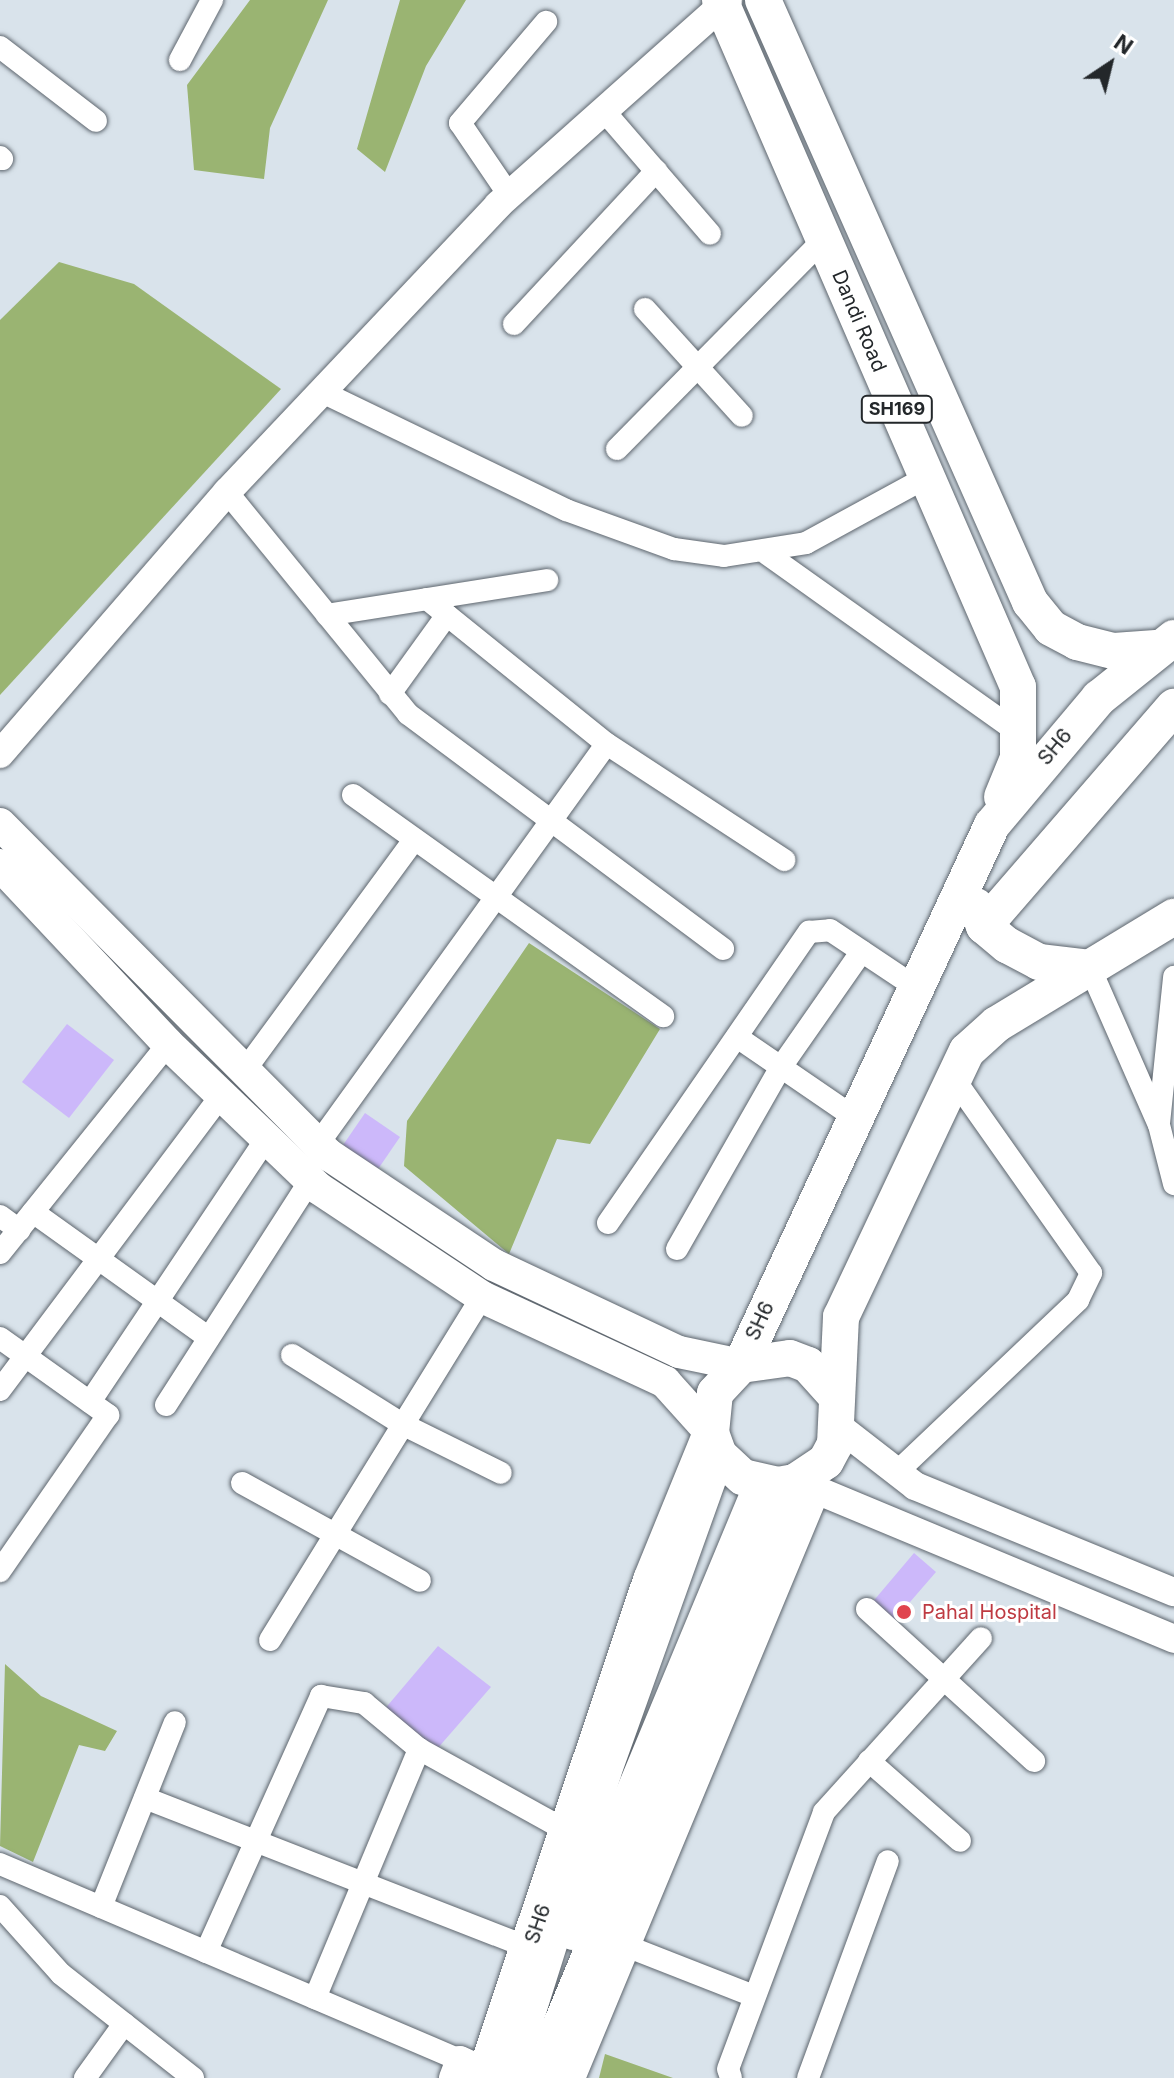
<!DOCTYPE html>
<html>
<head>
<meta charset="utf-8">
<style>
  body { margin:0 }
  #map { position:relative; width:1174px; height:2078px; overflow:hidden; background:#d9e3eb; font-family:Inter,sans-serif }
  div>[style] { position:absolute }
  .forest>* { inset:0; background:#9ab472 }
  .building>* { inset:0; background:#ccb8fa }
  .roads { filter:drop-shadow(0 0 2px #5e666e) drop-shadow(0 0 2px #5e666e) }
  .minor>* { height:22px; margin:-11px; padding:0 11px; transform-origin:11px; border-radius:11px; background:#fff }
  .tertiary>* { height:28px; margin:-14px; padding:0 14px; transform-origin:14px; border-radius:14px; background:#fff }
  .secondary>* { height:32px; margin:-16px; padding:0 16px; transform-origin:16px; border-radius:16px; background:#fff }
  .primary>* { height:36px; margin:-18px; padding:0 18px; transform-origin:18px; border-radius:18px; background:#fff }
  .dots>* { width:22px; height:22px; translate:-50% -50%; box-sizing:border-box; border:4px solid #fff; border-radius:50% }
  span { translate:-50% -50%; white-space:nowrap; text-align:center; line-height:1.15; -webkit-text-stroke:6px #fff; paint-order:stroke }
  .shield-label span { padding:2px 6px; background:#fff; border:2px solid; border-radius:6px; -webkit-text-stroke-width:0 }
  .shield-label { font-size:18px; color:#23272a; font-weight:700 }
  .street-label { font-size:20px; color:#23272a }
  .health-label { font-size:20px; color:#be3a42 }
  .left { translate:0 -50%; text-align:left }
  .north { position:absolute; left:1070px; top:24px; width:80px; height:80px; -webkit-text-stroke:6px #fff; paint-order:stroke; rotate:35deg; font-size:22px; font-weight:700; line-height:32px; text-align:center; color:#23272a }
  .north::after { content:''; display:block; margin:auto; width:28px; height:36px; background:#23272a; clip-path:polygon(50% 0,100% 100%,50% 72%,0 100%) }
</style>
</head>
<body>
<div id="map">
  <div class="forest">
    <div style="clip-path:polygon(250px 0,328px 0,270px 128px,264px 179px,194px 170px,187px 85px)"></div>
    <div style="clip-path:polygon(400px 0,466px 0,426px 66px,385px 172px,357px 149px)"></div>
    <div style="clip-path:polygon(59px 262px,134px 284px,281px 389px,0 695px,0 320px)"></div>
    <div style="clip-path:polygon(529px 943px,660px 1029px,590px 1144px,557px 1139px,509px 1254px,404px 1166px,407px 1121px)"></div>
    <div style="clip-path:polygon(5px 1664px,41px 1696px,117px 1731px,105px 1751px,79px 1745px,33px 1862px,0 1846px)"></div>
    <div style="clip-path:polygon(605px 2054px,673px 2078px,674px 2078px,599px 2078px)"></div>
  </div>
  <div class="building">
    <div style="clip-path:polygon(67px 1024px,114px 1060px,69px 1118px,22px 1082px)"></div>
    <div style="clip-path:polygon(365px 1113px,400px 1137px,376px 1172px,341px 1148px)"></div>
    <div style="clip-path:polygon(914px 1553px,936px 1572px,891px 1624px,870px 1605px)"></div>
    <div style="clip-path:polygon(438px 1646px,491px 1687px,437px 1749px,383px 1711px)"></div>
  </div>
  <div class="roads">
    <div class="minor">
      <div style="left:0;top:47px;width:121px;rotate:37.6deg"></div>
      <div style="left:180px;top:60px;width:68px;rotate:-61.9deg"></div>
      <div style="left:604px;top:111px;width:162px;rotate:49.2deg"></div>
      <div style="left:0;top:157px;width:3px;rotate:45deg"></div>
      <div style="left:509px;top:195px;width:87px;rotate:-124.2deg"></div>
      <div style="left:460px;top:123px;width:133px;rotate:-49.6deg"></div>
      <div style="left:645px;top:309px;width:144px;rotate:47.8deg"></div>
      <div style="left:514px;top:324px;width:209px;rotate:-47.1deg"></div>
      <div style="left:322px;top:392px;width:271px;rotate:25.8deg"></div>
      <div style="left:566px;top:510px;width:115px;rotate:19.9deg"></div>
      <div style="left:674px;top:549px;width:50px;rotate:8deg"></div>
      <div style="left:724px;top:556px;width:83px;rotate:-9deg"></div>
      <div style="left:806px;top:543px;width:138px;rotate:-28.6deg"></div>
      <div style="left:617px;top:449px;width:295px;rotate:-45.4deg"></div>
      <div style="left:227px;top:492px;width:286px;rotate:50.8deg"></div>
      <div style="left:408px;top:714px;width:393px;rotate:36.7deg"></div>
      <div style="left:767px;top:554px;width:310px;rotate:35.4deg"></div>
      <div style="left:427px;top:599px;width:231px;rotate:38.9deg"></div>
      <div style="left:607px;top:744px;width:212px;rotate:33.2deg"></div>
      <div style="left:327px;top:615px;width:223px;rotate:-9deg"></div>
      <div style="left:390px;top:694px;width:97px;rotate:-54.2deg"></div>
      <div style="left:353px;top:795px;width:381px;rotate:35.5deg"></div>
      <div style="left:1090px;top:968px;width:171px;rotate:66.3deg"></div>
      <div style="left:1159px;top:1125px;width:61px;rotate:75.7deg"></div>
      <div style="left:737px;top:1037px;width:142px;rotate:34.4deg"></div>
      <div style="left:245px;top:1070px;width:285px;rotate:-53.7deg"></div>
      <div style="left:1159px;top:1123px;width:147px;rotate:-84.1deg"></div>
      <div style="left:318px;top:1144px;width:493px;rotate:-54.2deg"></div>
      <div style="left:33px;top:1212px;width:216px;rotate:35.6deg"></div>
      <div style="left:0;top:1216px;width:24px;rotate:36deg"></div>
      <div style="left:608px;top:1223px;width:354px;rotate:-55.4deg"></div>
      <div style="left:809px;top:932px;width:21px;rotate:-5deg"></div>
      <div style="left:830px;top:930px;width:101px;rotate:33.7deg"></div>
      <div style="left:677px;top:1249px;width:210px;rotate:-60.3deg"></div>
      <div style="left:781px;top:1067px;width:141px;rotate:-55.1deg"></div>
      <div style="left:0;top:1253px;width:268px;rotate:-51.2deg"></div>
      <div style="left:0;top:1338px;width:133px;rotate:35.5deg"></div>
      <div style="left:108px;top:1415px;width:190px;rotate:124.7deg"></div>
      <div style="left:292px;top:1355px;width:130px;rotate:32.1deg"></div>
      <div style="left:402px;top:1424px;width:110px;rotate:26.3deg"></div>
      <div style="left:0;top:1390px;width:368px;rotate:-53.1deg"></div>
      <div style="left:90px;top:1402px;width:316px;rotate:-56.2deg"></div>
      <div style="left:166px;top:1405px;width:266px;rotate:-57.3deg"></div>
      <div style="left:897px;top:1472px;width:250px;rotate:-43.5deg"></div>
      <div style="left:1078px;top:1300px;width:30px;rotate:-64deg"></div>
      <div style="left:1091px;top:1273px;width:237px;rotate:-125.2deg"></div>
      <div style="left:242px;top:1483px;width:203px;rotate:28.8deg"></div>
      <div style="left:867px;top:1609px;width:226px;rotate:42.3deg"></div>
      <div style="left:270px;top:1640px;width:403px;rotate:-58.3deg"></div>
      <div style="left:869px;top:1761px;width:121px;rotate:41.3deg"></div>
      <div style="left:145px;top:1798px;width:413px;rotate:21.3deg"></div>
      <div style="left:0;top:1864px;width:500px;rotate:23.08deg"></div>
      <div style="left:0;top:1906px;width:91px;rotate:48.1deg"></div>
      <div style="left:61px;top:1974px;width:168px;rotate:38.2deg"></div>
      <div style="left:101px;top:1907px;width:199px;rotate:-68.2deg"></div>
      <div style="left:611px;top:1940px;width:154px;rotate:21.4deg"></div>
      <div style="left:206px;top:1952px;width:281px;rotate:-65.8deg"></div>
      <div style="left:321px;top:1696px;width:44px;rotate:9.2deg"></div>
      <div style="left:364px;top:1703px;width:72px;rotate:39.9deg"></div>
      <div style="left:419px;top:1749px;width:171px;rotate:29deg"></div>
      <div style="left:315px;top:1998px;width:270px;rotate:-67.3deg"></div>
      <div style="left:85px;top:2078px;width:67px;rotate:-54.2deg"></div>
      <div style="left:731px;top:2078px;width:9px;rotate:-108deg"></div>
      <div style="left:728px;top:2069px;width:274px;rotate:-69.5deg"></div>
      <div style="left:824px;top:1812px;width:234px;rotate:-47.9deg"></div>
      <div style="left:808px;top:2078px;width:231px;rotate:-69.8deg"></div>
    </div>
    <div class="tertiary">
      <div style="left:0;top:754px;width:347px;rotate:-49.1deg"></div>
      <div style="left:227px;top:492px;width:395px;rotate:-46.6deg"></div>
      <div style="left:498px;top:205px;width:308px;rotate:-41.7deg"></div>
      <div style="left:839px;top:1427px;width:96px;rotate:37.8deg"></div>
      <div style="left:915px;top:1486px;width:280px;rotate:22.3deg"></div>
      <div style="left:802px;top:1484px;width:403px;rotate:22.6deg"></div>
      <div style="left:453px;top:2078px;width:19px;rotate:-69deg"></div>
      <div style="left:460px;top:2060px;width:29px;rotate:25deg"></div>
      <div style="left:571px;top:2078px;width:637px;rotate:-67.38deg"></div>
    </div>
    <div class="secondary">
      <div style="left:0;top:824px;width:467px;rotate:45.2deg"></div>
      <div style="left:329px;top:1155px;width:198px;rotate:33.7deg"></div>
      <div style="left:494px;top:1265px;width:204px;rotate:25.2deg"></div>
      <div style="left:679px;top:1352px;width:63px;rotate:11.8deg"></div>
      <div style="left:0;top:865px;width:245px;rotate:46.8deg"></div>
      <div style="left:168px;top:1044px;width:208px;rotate:43.8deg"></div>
      <div style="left:318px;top:1188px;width:197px;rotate:33.6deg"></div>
      <div style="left:482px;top:1297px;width:202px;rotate:24.9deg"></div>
      <div style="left:665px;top:1382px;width:69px;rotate:48deg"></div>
      <div style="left:573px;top:1934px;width:487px;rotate:-67.4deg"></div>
      <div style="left:509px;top:2078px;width:320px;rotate:-72.5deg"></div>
      <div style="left:605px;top:1773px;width:335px;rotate:-70.3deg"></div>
    </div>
    <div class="primary">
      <div style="left:720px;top:0;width:749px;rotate:66.55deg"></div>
      <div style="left:1018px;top:687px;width:71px;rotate:90deg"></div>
      <div style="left:1018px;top:758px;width:42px;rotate:112.3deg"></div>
      <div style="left:763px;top:0;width:659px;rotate:66.08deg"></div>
      <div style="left:1030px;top:602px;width:33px;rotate:51deg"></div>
      <div style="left:1051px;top:628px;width:30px;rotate:28deg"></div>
      <div style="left:1077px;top:642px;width:38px;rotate:14deg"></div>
      <div style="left:1114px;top:651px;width:42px;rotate:-4.1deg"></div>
      <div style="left:976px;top:906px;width:22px;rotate:68deg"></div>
      <div style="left:984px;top:926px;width:30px;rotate:40deg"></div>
      <div style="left:1007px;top:945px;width:36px;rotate:28deg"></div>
      <div style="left:1039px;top:962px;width:51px;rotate:6.7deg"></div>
      <div style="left:984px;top:926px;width:290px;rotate:-49.1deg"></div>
      <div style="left:741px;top:1365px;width:49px;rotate:-8.1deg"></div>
      <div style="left:790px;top:1358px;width:19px;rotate:21deg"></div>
      <div style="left:808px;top:1365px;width:38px;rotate:48deg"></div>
      <div style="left:711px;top:1433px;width:23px;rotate:70deg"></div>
      <div style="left:719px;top:1455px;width:33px;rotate:43deg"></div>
      <div style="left:743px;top:1477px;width:36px;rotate:13deg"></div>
      <div style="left:778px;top:1485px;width:17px;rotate:-10deg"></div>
      <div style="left:484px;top:2078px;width:525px;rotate:-71.46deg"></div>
      <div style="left:651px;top:1580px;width:159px;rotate:-67.8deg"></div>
      <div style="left:711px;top:1433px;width:40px;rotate:-84.3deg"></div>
      <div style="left:715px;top:1393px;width:38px;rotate:-47deg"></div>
      <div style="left:741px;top:1365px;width:595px;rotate:-65.07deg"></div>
      <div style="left:992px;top:825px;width:166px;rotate:-49.9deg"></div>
      <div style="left:1099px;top:698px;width:96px;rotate:-38.7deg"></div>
      <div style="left:539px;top:2078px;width:526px;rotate:-67.43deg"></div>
      <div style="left:741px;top:1592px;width:123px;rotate:-63.9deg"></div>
      <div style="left:795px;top:1482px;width:37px;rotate:-34deg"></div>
      <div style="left:826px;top:1461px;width:19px;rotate:-62deg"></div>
      <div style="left:835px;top:1444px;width:127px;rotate:-87.3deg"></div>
      <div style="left:841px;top:1317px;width:294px;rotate:-64.7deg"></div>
      <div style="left:967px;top:1051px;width:40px;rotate:-42deg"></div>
      <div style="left:997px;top:1024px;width:207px;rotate:-31.2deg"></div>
    </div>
  </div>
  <div class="dots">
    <div style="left:904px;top:1612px;background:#e0444e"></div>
  </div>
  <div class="shield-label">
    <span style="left:897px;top:409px">SH169</span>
  </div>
  <div class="street-label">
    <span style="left:859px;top:321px;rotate:67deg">Dandi Road</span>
    <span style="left:1055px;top:747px;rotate:-50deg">SH6</span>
    <span style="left:760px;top:1321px;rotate:-65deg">SH6</span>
    <span style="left:538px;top:1924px;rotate:-71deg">SH6</span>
  </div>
  <div class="health-label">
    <span class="left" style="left:922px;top:1612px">Pahal Hospital</span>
  </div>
  <div class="north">N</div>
</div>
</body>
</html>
